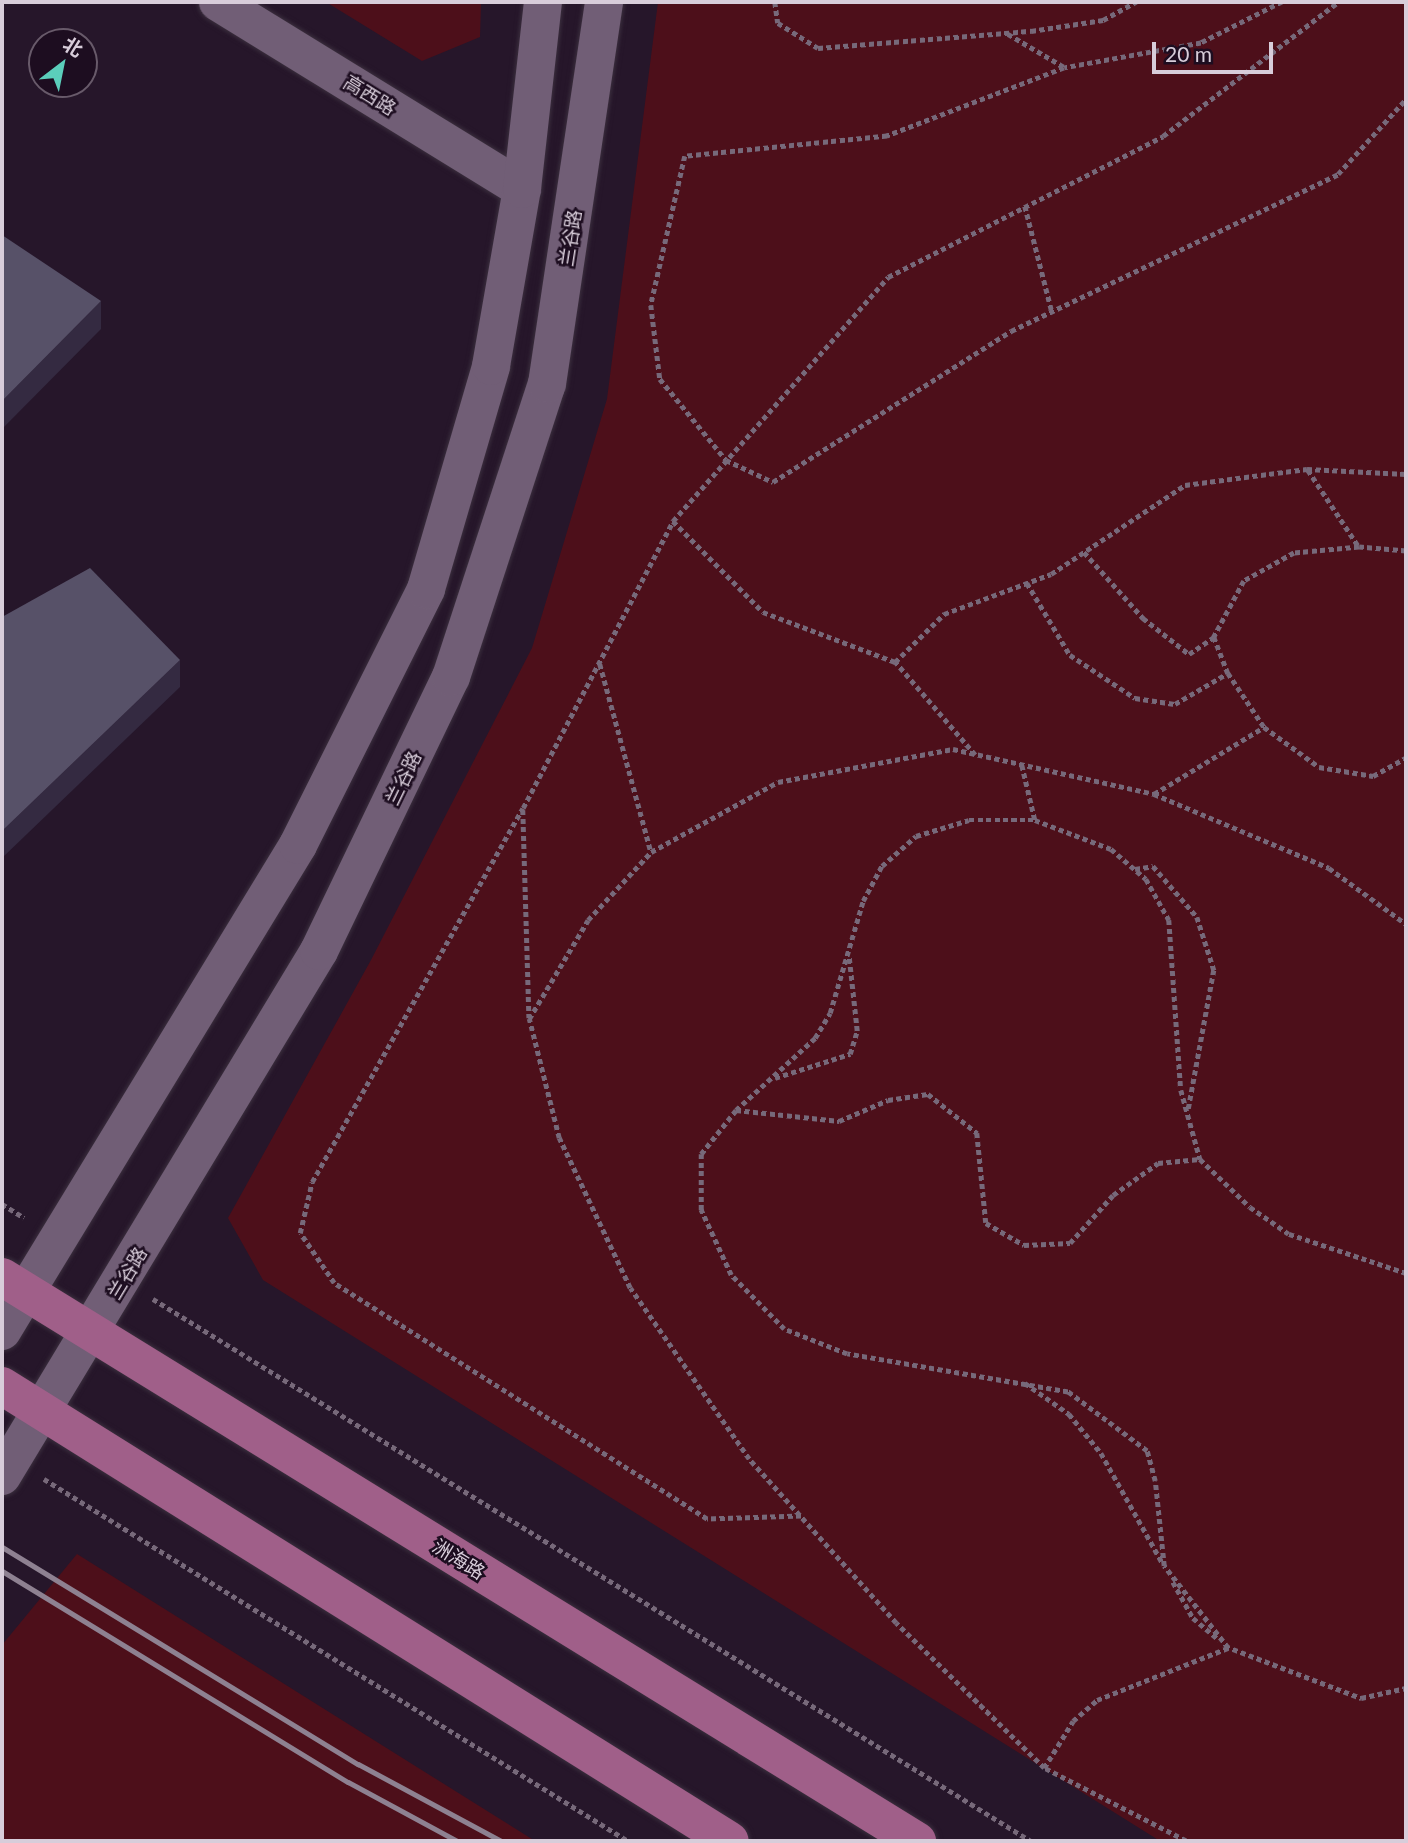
<!DOCTYPE html>
<html>
<head>
<meta charset="utf-8">
<style>
  body { margin:0 }
  #map { position:relative; width:1408px; height:1843px; overflow:hidden; background:#26162a; font-family:Lato,"Noto Sans SC",sans-serif }
  div>[style] { position:absolute }
  .green>* { inset:0; background:#4d0f1a }
  .path>* { height:4.5px; margin-top:-2.25px; transform-origin:0; background:repeating-linear-gradient(90deg,#77697a 0 5px,transparent 0 8.5px) }
  .roads { filter:drop-shadow(0 0 2px #3b2f3e) drop-shadow(0 0 2px #3b2f3e) }
  .minor>* { height:38px; margin:-19px; padding:0 19px; transform-origin:19px; border-radius:19px; background:#715e76 }
  .major>* { height:38px; margin:-19px; padding:0 19px; transform-origin:19px; border-radius:19px; background:#a05f89 }
  .rail>* { height:5px; margin:-2.5px; padding:0 2.5px; transform-origin:2.5px; border-radius:2.5px; background:#8e8191 }
  .shaded-wall>* { inset:0; background:#342a41 }
  .building>* { inset:0; background:#575168 }
  span { translate:-50% -50%; white-space:nowrap; text-align:center; line-height:1.15; -webkit-text-stroke:5px #1d0d20; paint-order:stroke }
  .street-label { font-size:19px; color:#d8cdda }
  .frame { position:absolute; inset:0; border:4px solid #d8cdda; pointer-events:none }
  .north { position:absolute; left:28px; top:28px; width:70px; height:70px; box-sizing:border-box; background:#1d0d20; border:2px solid #685a6a; border-radius:50%; rotate:32deg; font-size:19px; font-weight:700; line-height:28px; text-align:center; color:#d8cdda }
  .north::after { content:''; display:block; margin:auto; width:24px; height:32px; background:#5bcebb; clip-path:polygon(50% 0,100% 100%,50% 72%,0 100%) }
  .scale { position:absolute; left:1152px; top:42px; width:121px; height:32px; box-sizing:border-box; border:4px solid #d8cdda; border-top:0; padding-left:9px; font-size:21px; line-height:24px; white-space:nowrap; color:#d8cdda; -webkit-text-stroke:5px #1d0d20; paint-order:stroke }
</style>
</head>
<body>
<div id="map">
  <div class="green">
    <div style="clip-path:polygon(326px 2px,481px 2px,480px 37px,422px 61px)"></div>
    <div style="clip-path:polygon(658px 2px,1406px 2px,1406px 1841px,1160px 1841px,263px 1280px,228px 1218px,371px 960px,532px 648px,607px 399px)"></div>
    <div style="clip-path:polygon(77px 1554px,535px 1841px,2px 1841px,2px 1645px)"></div>
  </div>
  <div class="path">
    <div style="left:775px;top:2px;width:21px;rotate:82deg"></div>
    <div style="left:778px;top:23px;width:47px;rotate:32deg"></div>
    <div style="left:818px;top:48px;width:214px;rotate:-4.6deg"></div>
    <div style="left:1031px;top:31px;width:73px;rotate:-8.7deg"></div>
    <div style="left:1103px;top:20px;width:38px;rotate:-29deg"></div>
    <div style="left:1282px;top:2px;width:91px;rotate:153.2deg"></div>
    <div style="left:1201px;top:43px;width:139px;rotate:169.7deg"></div>
    <div style="left:1064px;top:68px;width:190px;rotate:159deg"></div>
    <div style="left:887px;top:136px;width:203px;rotate:174.3deg"></div>
    <div style="left:685px;top:156px;width:153px;rotate:102.9deg"></div>
    <div style="left:651px;top:305px;width:75px;rotate:83.1deg"></div>
    <div style="left:660px;top:379px;width:104px;rotate:50.8deg"></div>
    <div style="left:726px;top:460px;width:52px;rotate:25.1deg"></div>
    <div style="left:773px;top:482px;width:282px;rotate:-32.4deg"></div>
    <div style="left:1011px;top:331px;width:363px;rotate:-25.6deg"></div>
    <div style="left:1338px;top:174px;width:101px;rotate:-47.8deg"></div>
    <div style="left:1008px;top:34px;width:65px;rotate:30.5deg"></div>
    <div style="left:1025px;top:206px;width:109px;rotate:75.7deg"></div>
    <div style="left:1308px;top:470px;width:92px;rotate:56.5deg"></div>
    <div style="left:673px;top:521px;width:128px;rotate:45.3deg"></div>
    <div style="left:763px;top:612px;width:141px;rotate:20.7deg"></div>
    <div style="left:1406px;top:551px;width:47px;rotate:-175.1deg"></div>
    <div style="left:1359px;top:547px;width:65px;rotate:174.7deg"></div>
    <div style="left:1294px;top:553px;width:57px;rotate:150.8deg"></div>
    <div style="left:1244px;top:581px;width:64px;rotate:118.2deg"></div>
    <div style="left:1214px;top:637px;width:39px;rotate:69deg"></div>
    <div style="left:1228px;top:673px;width:65px;rotate:56.3deg"></div>
    <div style="left:1264px;top:727px;width:68px;rotate:36deg"></div>
    <div style="left:1319px;top:767px;width:55px;rotate:9.5deg"></div>
    <div style="left:1373px;top:776px;width:38px;rotate:-29deg"></div>
    <div style="left:1084px;top:552px;width:89px;rotate:48.2deg"></div>
    <div style="left:1143px;top:618px;width:58px;rotate:38deg"></div>
    <div style="left:1189px;top:654px;width:30px;rotate:-34deg"></div>
    <div style="left:1027px;top:583px;width:84px;rotate:59.2deg"></div>
    <div style="left:1070px;top:655px;width:78px;rotate:33.5deg"></div>
    <div style="left:1135px;top:698px;width:40px;rotate:8.5deg"></div>
    <div style="left:1175px;top:704px;width:61px;rotate:-30.3deg"></div>
    <div style="left:600px;top:664px;width:195px;rotate:74.8deg"></div>
    <div style="left:975px;top:755px;width:123px;rotate:-130.7deg"></div>
    <div style="left:895px;top:662px;width:69px;rotate:-44.4deg"></div>
    <div style="left:944px;top:614px;width:114px;rotate:-20.5deg"></div>
    <div style="left:1051px;top:574px;width:161px;rotate:-33.6deg"></div>
    <div style="left:1185px;top:485px;width:123px;rotate:-7.5deg"></div>
    <div style="left:1307px;top:469px;width:99px;rotate:2.9deg"></div>
    <div style="left:1022px;top:765px;width:57px;rotate:76.7deg"></div>
    <div style="left:1154px;top:794px;width:129px;rotate:-31.3deg"></div>
    <div style="left:523px;top:810px;width:208px;rotate:88.3deg"></div>
    <div style="left:1135px;top:869px;width:18px;rotate:-9deg"></div>
    <div style="left:1153px;top:866px;width:67px;rotate:49.2deg"></div>
    <div style="left:1197px;top:917px;width:56px;rotate:72.2deg"></div>
    <div style="left:1214px;top:970px;width:144px;rotate:100.4deg"></div>
    <div style="left:775px;top:1078px;width:79px;rotate:-17.7deg"></div>
    <div style="left:850px;top:1054px;width:24px;rotate:-73deg"></div>
    <div style="left:857px;top:1031px;width:74px;rotate:-96.2deg"></div>
    <div style="left:736px;top:1110px;width:104px;rotate:6.1deg"></div>
    <div style="left:839px;top:1121px;width:53px;rotate:-23.2deg"></div>
    <div style="left:888px;top:1100px;width:40px;rotate:-8.5deg"></div>
    <div style="left:928px;top:1094px;width:63px;rotate:38.5deg"></div>
    <div style="left:977px;top:1133px;width:90px;rotate:84.3deg"></div>
    <div style="left:986px;top:1223px;width:44px;rotate:30.1deg"></div>
    <div style="left:1024px;top:1245px;width:46px;rotate:-2.5deg"></div>
    <div style="left:1070px;top:1243px;width:64px;rotate:-48.1deg"></div>
    <div style="left:1113px;top:1195px;width:55px;rotate:-35.4deg"></div>
    <div style="left:1158px;top:1163px;width:42px;rotate:-5.4deg"></div>
    <div style="left:2px;top:1204px;width:26px;rotate:32deg"></div>
    <div style="left:153px;top:1299px;width:1032px;rotate:31.69deg"></div>
    <div style="left:1025px;top:1383px;width:54px;rotate:35.2deg"></div>
    <div style="left:1069px;top:1414px;width:50px;rotate:50.6deg"></div>
    <div style="left:1101px;top:1453px;width:125px;rotate:60.8deg"></div>
    <div style="left:44px;top:1479px;width:687px;rotate:31.79deg"></div>
    <div style="left:801px;top:1516px;width:94px;rotate:178.2deg"></div>
    <div style="left:707px;top:1519px;width:441px;rotate:-147.7deg"></div>
    <div style="left:334px;top:1283px;width:60px;rotate:-124.2deg"></div>
    <div style="left:300px;top:1233px;width:52px;rotate:-76.8deg"></div>
    <div style="left:312px;top:1182px;width:429px;rotate:-60.6deg"></div>
    <div style="left:523px;top:808px;width:324px;rotate:-62.4deg"></div>
    <div style="left:673px;top:521px;width:325px;rotate:-48.6deg"></div>
    <div style="left:888px;top:277px;width:309px;rotate:-27.1deg"></div>
    <div style="left:1163px;top:136px;width:220px;rotate:-37.4deg"></div>
    <div style="left:1173px;top:1582px;width:41px;rotate:60.9deg"></div>
    <div style="left:1193px;top:1618px;width:34px;rotate:40deg"></div>
    <div style="left:1225px;top:1646px;width:146px;rotate:20.9deg"></div>
    <div style="left:1361px;top:1698px;width:46px;rotate:-12.5deg"></div>
    <div style="left:1228px;top:1648px;width:104px;rotate:-128deg"></div>
    <div style="left:1164px;top:1566px;width:85px;rotate:-96deg"></div>
    <div style="left:1155px;top:1481px;width:31px;rotate:-105deg"></div>
    <div style="left:1147px;top:1451px;width:99px;rotate:-143.2deg"></div>
    <div style="left:1068px;top:1392px;width:224px;rotate:-170.2deg"></div>
    <div style="left:847px;top:1354px;width:68px;rotate:-158.4deg"></div>
    <div style="left:784px;top:1329px;width:76px;rotate:-134.5deg"></div>
    <div style="left:731px;top:1275px;width:72px;rotate:-114.8deg"></div>
    <div style="left:701px;top:1210px;width:56px;rotate:-90deg"></div>
    <div style="left:701px;top:1154px;width:56px;rotate:-51.5deg"></div>
    <div style="left:736px;top:1110px;width:107px;rotate:-42.3deg"></div>
    <div style="left:815px;top:1038px;width:29px;rotate:-59deg"></div>
    <div style="left:830px;top:1013px;width:117px;rotate:-73.6deg"></div>
    <div style="left:863px;top:901px;width:40px;rotate:-62deg"></div>
    <div style="left:882px;top:866px;width:45px;rotate:-41.4deg"></div>
    <div style="left:916px;top:836px;width:55px;rotate:-16.8deg"></div>
    <div style="left:969px;top:820px;width:66px"></div>
    <div style="left:1035px;top:820px;width:81px;rotate:20.9deg"></div>
    <div style="left:1111px;top:849px;width:46px;rotate:40.6deg"></div>
    <div style="left:1146px;top:879px;width:47px;rotate:60.7deg"></div>
    <div style="left:1169px;top:920px;width:170px;rotate:86deg"></div>
    <div style="left:1181px;top:1090px;width:72px;rotate:74.6deg"></div>
    <div style="left:1200px;top:1159px;width:69px;rotate:43.8deg"></div>
    <div style="left:1250px;top:1207px;width:47px;rotate:34.7deg"></div>
    <div style="left:1289px;top:1234px;width:123px;rotate:18.4deg"></div>
    <div style="left:1044px;top:1768px;width:55px;rotate:-58.3deg"></div>
    <div style="left:1073px;top:1721px;width:32px;rotate:-41deg"></div>
    <div style="left:1097px;top:1700px;width:141px;rotate:-21.7deg"></div>
    <div style="left:1186px;top:1841px;width:160px;rotate:-152.8deg"></div>
    <div style="left:1044px;top:1768px;width:207px;rotate:-135.6deg"></div>
    <div style="left:896px;top:1623px;width:220px;rotate:-131.9deg"></div>
    <div style="left:749px;top:1459px;width:208px;rotate:-124.8deg"></div>
    <div style="left:630px;top:1288px;width:166px;rotate:-115.3deg"></div>
    <div style="left:559px;top:1138px;width:123px;rotate:-104.1deg"></div>
    <div style="left:529px;top:1019px;width:115px;rotate:-59.2deg"></div>
    <div style="left:588px;top:920px;width:93px;rotate:-47.2deg"></div>
    <div style="left:651px;top:852px;width:145px;rotate:-28.9deg"></div>
    <div style="left:778px;top:782px;width:178px;rotate:-10.7deg"></div>
    <div style="left:953px;top:749px;width:206px;rotate:12.6deg"></div>
    <div style="left:1154px;top:794px;width:190px;rotate:22.9deg"></div>
    <div style="left:1329px;top:868px;width:95px;rotate:36deg"></div>
  </div>
  <div class="roads">
    <div class="minor">
      <div style="left:218px;top:2px;width:357px;rotate:31.6deg"></div>
      <div style="left:2px;top:1331px;width:569px;rotate:-58.66deg"></div>
      <div style="left:298px;top:845px;width:286px;rotate:-63.4deg"></div>
      <div style="left:426px;top:589px;width:232px;rotate:-73.7deg"></div>
      <div style="left:491px;top:366px;width:180px;rotate:-80.1deg"></div>
      <div style="left:522px;top:189px;width:188px;rotate:-83.6deg"></div>
      <div style="left:2px;top:1476px;width:613px;rotate:-58.88deg"></div>
      <div style="left:319px;top:951px;width:304px;rotate:-64.3deg"></div>
      <div style="left:451px;top:677px;width:308px;rotate:-71.9deg"></div>
      <div style="left:547px;top:384px;width:386px;rotate:-81.5deg"></div>
    </div>
    <div class="major">
      <div style="left:2px;top:1277px;width:1075px;rotate:31.65deg"></div>
      <div style="left:2px;top:1386px;width:858px;rotate:32.01deg"></div>
    </div>
  </div>
  <div class="rail">
    <div style="left:2px;top:1547px;width:417px;rotate:31.4deg"></div>
    <div style="left:358px;top:1764px;width:162px;rotate:28.3deg"></div>
    <div style="left:2px;top:1571px;width:405px;rotate:31.4deg"></div>
    <div style="left:348px;top:1782px;width:124px;rotate:28.4deg"></div>
  </div>
  <div class="shaded-wall">
    <div style="clip-path:polygon(101px 301px,101px 329px,2px 429px,2px 401px)"></div>
    <div style="clip-path:polygon(180px 660px,180px 687px,2px 858px,2px 831px)"></div>
  </div>
  <div class="building">
    <div style="clip-path:polygon(2px 235px,101px 301px,2px 401px)"></div>
    <div style="clip-path:polygon(90px 568px,180px 660px,2px 831px,2px 617px)"></div>
  </div>
  <div class="street-label">
    <span style="left:370px;top:95px;rotate:32deg">高西路</span>
    <span style="left:570px;top:238px;rotate:-81deg">兰谷路</span>
    <span style="left:403px;top:778px;rotate:-64deg">兰谷路</span>
    <span style="left:127px;top:1273px;rotate:-59deg">兰谷路</span>
    <span style="left:459px;top:1559px;rotate:32deg">洲海路</span>
  </div>
  <div class="frame"></div>
  <div class="north">北</div>
  <div class="scale">20 m</div>
</div>
</body>
</html>
